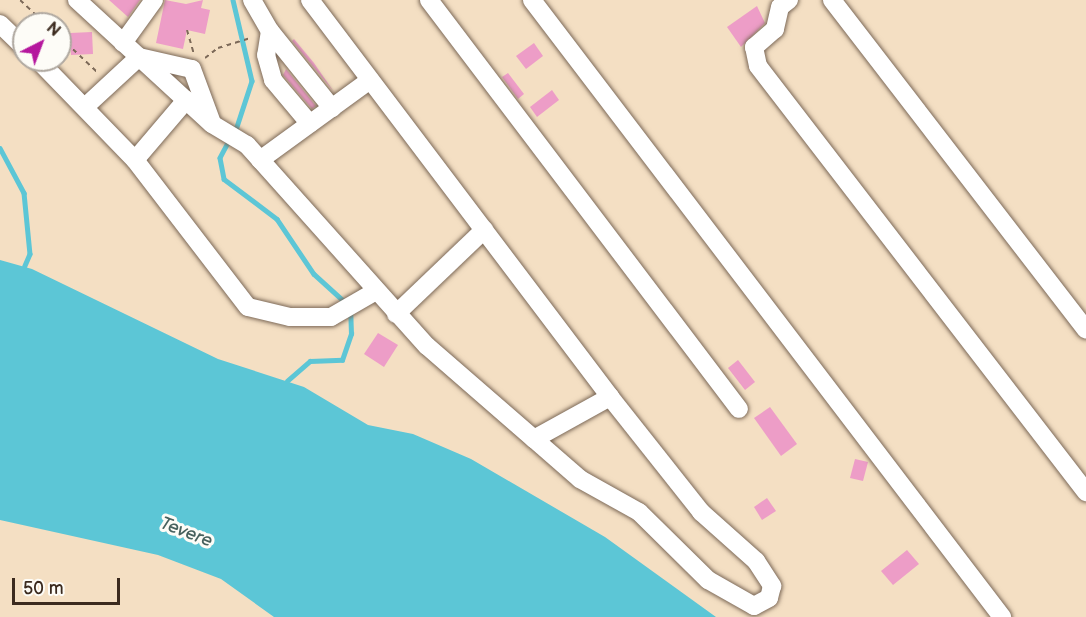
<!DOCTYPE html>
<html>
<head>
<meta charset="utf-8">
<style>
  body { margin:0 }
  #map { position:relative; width:1086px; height:617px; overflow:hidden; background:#f4dfc3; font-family:"Balsamiq Sans",sans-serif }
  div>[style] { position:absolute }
  .water>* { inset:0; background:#5cc6d6 }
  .stream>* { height:4.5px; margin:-2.25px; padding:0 2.25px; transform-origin:2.25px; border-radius:2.25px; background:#5cc6d6 }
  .building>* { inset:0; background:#ed9dc7 }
  .path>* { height:2px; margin-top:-1px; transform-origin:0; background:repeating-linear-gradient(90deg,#7c6958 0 4.5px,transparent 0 9px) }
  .roads { filter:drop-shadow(0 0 2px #7c6958) drop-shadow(0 0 2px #7c6958) }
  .minor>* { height:18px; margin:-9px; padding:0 9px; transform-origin:9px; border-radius:9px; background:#fff }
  span { translate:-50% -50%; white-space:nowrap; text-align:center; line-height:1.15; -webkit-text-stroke:6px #fdfcf7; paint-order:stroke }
  .water-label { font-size:18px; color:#47615e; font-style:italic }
  .north { position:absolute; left:12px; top:12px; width:60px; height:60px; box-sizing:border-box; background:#fdfcf7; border:2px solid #afa8a0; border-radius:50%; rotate:42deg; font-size:16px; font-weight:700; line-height:24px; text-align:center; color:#3b2a1e }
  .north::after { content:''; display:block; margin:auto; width:21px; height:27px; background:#b5179e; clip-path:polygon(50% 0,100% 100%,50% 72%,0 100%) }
  .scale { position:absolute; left:12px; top:578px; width:108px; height:27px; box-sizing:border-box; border:3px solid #3b2a1e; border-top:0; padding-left:8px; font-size:18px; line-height:21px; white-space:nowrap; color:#3b2a1e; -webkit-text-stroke:4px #fdfcf7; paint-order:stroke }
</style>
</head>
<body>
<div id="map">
  <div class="water">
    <div style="clip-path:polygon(0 260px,32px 269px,218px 359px,304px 387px,368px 425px,413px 434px,471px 459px,605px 537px,716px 617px,274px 617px,221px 579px,158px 555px,0 520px)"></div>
  </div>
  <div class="stream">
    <div style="left:233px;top:0;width:83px;rotate:76.8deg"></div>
    <div style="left:252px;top:81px;width:52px;rotate:108.1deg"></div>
    <div style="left:230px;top:139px;width:21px;rotate:118deg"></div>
    <div style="left:220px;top:158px;width:21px;rotate:79deg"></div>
    <div style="left:224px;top:179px;width:66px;rotate:37deg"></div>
    <div style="left:277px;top:219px;width:66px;rotate:56.1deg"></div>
    <div style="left:314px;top:274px;width:43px;rotate:42.2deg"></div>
    <div style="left:0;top:148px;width:51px;rotate:61.9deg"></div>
    <div style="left:24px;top:193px;width:61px;rotate:84.4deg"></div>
    <div style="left:30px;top:254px;width:13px;rotate:113deg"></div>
    <div style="left:287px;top:381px;width:30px;rotate:-41deg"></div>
    <div style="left:310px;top:361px;width:32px;rotate:-2deg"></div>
    <div style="left:342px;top:360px;width:28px;rotate:-71deg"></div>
    <div style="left:351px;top:334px;width:24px;rotate:-92deg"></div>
  </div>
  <div class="building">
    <div style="clip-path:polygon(109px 0,140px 0,128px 17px)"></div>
    <div style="clip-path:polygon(165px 0,186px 4px,203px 0,201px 8px,210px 10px,205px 34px,187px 30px,183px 49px,156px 43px)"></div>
    <div style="clip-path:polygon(757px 6px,765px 23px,741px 47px,727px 27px)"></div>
    <div style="clip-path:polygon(92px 32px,93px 54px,71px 55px,70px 33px)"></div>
    <div style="clip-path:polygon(294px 39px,314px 63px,334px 92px,292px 41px)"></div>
    <div style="clip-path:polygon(534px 43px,543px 56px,526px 69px,516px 56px)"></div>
    <div style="clip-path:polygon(286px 69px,316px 106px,312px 109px,283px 75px)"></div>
    <div style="clip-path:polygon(508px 73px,524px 94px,518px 99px,502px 77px)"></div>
    <div style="clip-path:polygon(552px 90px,559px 100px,537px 117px,530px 107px)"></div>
    <div style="clip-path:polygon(378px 333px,398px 345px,384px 367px,364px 354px)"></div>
    <div style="clip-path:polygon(738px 360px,755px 382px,745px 390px,728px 368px)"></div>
    <div style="clip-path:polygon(770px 407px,797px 444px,781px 456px,754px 418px)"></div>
    <div style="clip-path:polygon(855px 459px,868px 462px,863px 481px,850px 478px)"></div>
    <div style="clip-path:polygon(767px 498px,776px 511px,762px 520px,754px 507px)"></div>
    <div style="clip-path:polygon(907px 550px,919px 564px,893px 585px,881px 571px)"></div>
  </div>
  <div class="path">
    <div style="left:20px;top:0;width:35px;rotate:43deg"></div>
    <div style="left:187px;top:30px;width:25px;rotate:74deg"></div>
    <div style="left:60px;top:37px;width:51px;rotate:43.4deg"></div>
    <div style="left:205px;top:58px;width:16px;rotate:-38deg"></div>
    <div style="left:218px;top:48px;width:34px;rotate:-17deg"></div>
  </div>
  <div class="roads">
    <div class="minor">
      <div style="left:77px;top:0;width:183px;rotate:42.6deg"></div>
      <div style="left:212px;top:124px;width:41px;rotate:31deg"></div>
      <div style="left:247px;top:145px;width:270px;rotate:48.2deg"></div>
      <div style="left:427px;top:346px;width:142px;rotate:41deg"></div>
      <div style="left:534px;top:439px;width:87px;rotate:-28.9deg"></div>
      <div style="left:252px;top:0;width:36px;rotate:60deg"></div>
      <div style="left:270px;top:31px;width:24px;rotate:99deg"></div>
      <div style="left:266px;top:55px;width:26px;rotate:74deg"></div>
      <div style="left:273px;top:80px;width:57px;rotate:49.9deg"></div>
      <div style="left:310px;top:0;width:498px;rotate:52.9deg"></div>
      <div style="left:610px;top:397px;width:147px;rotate:51.6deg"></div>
      <div style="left:701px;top:512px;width:74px;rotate:41.7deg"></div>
      <div style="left:756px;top:561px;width:30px;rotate:57deg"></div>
      <div style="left:772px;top:586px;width:12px;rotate:104deg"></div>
      <div style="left:769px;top:598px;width:17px;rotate:152deg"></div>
      <div style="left:754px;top:606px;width:53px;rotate:-150.5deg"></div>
      <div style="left:708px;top:580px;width:97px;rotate:-135.4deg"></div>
      <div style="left:639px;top:512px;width:68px;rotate:-150.8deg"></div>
      <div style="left:580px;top:479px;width:61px;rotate:-139deg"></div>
      <div style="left:429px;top:0;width:513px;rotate:52.84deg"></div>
      <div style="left:532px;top:0;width:776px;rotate:52.7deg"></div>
      <div style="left:789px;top:0;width:11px;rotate:142deg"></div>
      <div style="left:780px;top:7px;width:23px;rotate:103deg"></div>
      <div style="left:775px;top:29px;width:28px;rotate:139deg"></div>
      <div style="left:754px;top:47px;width:19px;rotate:78deg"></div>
      <div style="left:758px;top:66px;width:538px;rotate:52.41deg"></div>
      <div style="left:832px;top:0;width:416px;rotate:52.4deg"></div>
      <div style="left:0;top:24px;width:33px;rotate:44deg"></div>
      <div style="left:270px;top:31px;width:99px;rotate:51.2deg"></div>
      <div style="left:123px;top:43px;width:53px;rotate:-54.2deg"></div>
      <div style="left:38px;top:60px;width:139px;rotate:45.9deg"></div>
      <div style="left:135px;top:160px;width:185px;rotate:52.5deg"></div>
      <div style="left:248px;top:307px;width:43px;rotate:13.4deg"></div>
      <div style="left:290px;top:317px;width:41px"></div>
      <div style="left:331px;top:317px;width:52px;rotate:-30deg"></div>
      <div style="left:86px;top:106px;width:72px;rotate:-42.8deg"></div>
      <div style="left:139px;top:57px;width:54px;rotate:12.8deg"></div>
      <div style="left:192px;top:69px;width:58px;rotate:69.7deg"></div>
      <div style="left:135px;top:160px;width:79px;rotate:-49.6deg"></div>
      <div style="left:260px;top:160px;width:136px;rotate:-36deg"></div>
      <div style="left:396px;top:314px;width:122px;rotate:-43.7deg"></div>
    </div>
  </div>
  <div class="water-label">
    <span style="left:186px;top:533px;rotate:21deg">Tevere</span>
  </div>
  <div class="north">N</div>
  <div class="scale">50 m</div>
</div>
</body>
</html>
